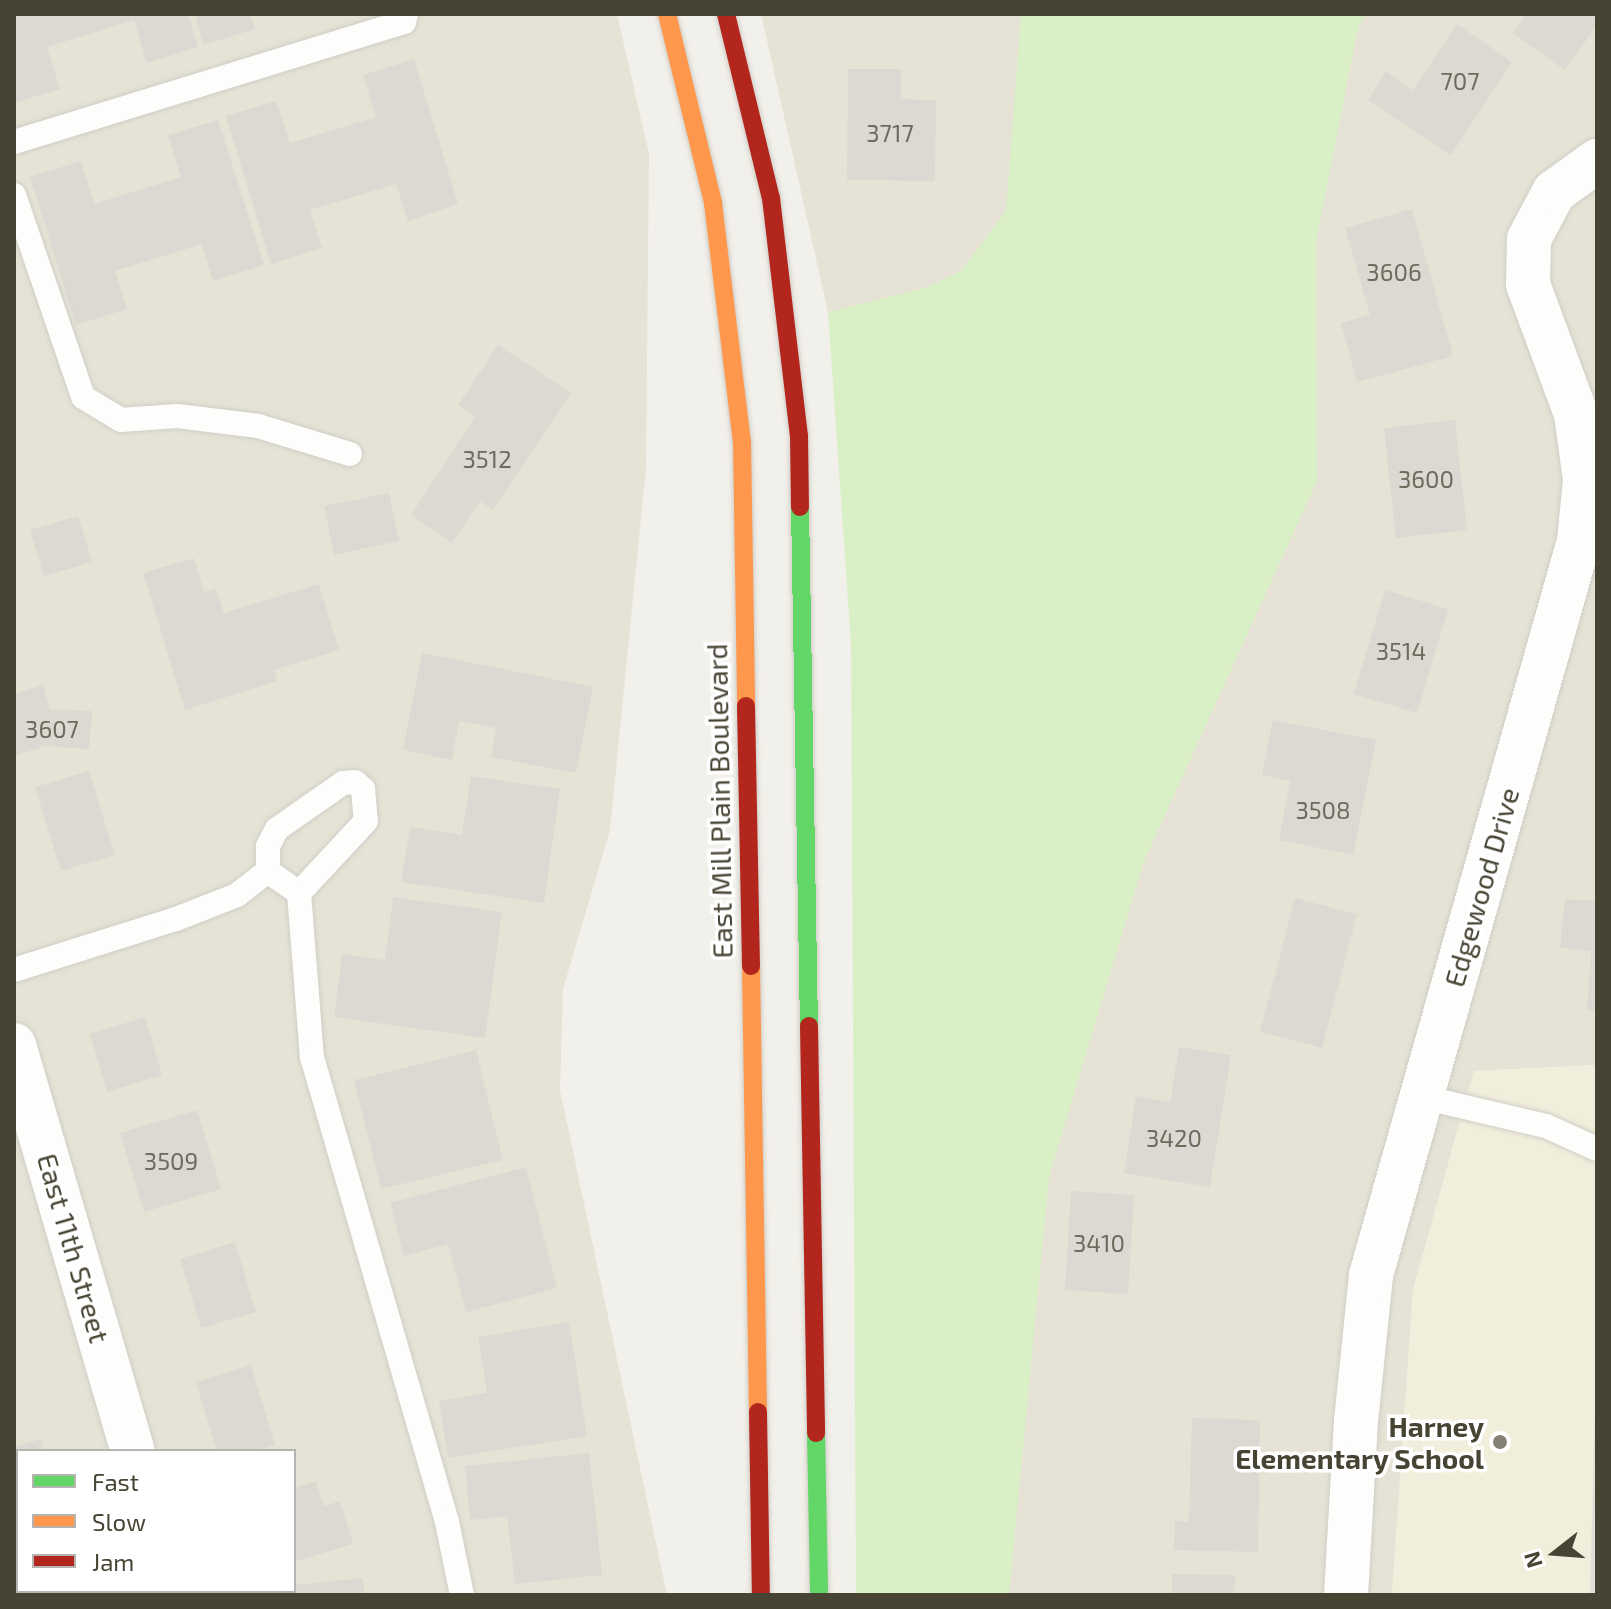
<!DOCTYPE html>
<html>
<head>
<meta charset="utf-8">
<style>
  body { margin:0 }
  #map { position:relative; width:1611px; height:1609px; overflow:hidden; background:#f2f0ea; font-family:"Exo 2",sans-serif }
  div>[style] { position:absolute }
  .residential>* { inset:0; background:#e6e3d6 }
  .education>* { inset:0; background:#f1eedb }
  .green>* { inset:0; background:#d9efc6 }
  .parking>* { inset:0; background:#e1dfd8 }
  .building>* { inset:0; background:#dbd9d2 }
  .roads { filter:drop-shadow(0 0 2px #d0cec7) drop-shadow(0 0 2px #d0cec7) }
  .lane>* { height:24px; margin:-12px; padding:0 12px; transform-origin:12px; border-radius:12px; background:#fdfdfc }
  .street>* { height:44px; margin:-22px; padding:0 22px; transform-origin:22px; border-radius:22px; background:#fdfdfc }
  .fast>* { height:18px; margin:-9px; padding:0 9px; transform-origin:9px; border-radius:9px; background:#63d668 }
  .slow>* { height:18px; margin:-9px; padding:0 9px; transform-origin:9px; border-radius:9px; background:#ff974d }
  .jam>* { height:18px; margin:-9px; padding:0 9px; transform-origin:9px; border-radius:9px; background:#b3261e }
  .dots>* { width:22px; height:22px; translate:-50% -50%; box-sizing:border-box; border:4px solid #fff; border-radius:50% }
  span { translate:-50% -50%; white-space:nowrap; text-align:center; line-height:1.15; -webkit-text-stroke:7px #fff; paint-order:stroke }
  .number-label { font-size:24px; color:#6e6a5c }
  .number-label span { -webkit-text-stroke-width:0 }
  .street-label { font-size:28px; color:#484434 }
  .poi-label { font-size:28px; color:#484434; font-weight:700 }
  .right { translate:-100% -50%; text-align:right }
  .frame { position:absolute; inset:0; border:16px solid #484434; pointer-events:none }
  .legend { position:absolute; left:16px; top:1449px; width:280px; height:144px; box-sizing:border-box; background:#fff; border:2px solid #b6b4ae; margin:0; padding:10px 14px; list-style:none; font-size:24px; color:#484434 }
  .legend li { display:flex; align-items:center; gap:16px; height:40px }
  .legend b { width:40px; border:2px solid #b6b4ae }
  .north { position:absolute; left:1515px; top:1513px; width:80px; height:80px; -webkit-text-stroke:6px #fff; paint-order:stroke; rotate:253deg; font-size:22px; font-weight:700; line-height:32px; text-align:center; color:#484434 }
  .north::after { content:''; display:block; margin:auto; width:28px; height:36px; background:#484434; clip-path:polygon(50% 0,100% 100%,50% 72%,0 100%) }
</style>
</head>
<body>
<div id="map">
  <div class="residential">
    <div style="clip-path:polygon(evenodd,14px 14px,617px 14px,649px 154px,646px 468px,610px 830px,563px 989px,560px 1090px,667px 1595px,14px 1595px,14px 14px,18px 1451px,294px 1451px,294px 1591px,18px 1591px,18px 1451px)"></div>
    <div style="clip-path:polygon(761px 14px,1597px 14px,1597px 1065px,1474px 1071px,1413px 1290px,1392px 1595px,966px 1595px,1195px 407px,828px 312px)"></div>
  </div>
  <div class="education">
    <div style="clip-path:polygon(1597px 1065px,1597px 1595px,1392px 1595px,1413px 1290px,1474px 1071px)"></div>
  </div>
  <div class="green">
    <div style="clip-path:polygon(1021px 14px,1367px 14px,1358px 27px,1316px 242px,1317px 481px,1144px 861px,1049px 1177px,1009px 1595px,856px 1595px,851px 644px,828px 312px,925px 288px,961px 271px,1006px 211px)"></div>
  </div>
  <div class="parking">
    <div style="clip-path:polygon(1597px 1330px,1597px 1595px,1590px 1595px)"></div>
  </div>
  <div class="building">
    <div style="clip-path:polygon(14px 14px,188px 14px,198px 47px,147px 63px,134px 20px,47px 47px,60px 89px,14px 103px)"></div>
    <div style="clip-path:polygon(195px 14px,250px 14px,255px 29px,204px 45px)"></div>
    <div style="clip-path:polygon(1526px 14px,1597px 14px,1597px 25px,1565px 70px,1513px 33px)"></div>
    <div style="clip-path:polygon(1457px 24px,1512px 62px,1451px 155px,1368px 100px,1386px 71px,1413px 90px)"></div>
    <div style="clip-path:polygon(414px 59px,458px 204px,408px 221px,396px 184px,310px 210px,322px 248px,271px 264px,226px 116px,276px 101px,290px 143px,376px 117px,363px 75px)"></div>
    <div style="clip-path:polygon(848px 69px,901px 69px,901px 99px,936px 100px,935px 181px,847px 180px)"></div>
    <div style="clip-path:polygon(218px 120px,264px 265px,213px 281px,202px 244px,115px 271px,127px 309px,76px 325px,30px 177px,81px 161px,94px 204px,181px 177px,168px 135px)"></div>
    <div style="clip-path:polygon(1412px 209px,1453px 356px,1357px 382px,1341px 323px,1370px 315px,1345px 228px)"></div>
    <div style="clip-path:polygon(498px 345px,571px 393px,493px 510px,480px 501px,452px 543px,411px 515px,475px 417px,458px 405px)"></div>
    <div style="clip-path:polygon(1455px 420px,1467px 530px,1396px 538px,1384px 428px)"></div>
    <div style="clip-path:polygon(389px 493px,399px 541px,334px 555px,324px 506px)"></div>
    <div style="clip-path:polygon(78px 516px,92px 562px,44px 576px,30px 530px)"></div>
    <div style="clip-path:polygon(194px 558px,204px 592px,216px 588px,224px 613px,319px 584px,339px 650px,274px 670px,277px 681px,185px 710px,143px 573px)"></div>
    <div style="clip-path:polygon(1385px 590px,1448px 609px,1417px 713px,1354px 694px)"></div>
    <div style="clip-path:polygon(422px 653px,593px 687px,576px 773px,491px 757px,496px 728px,459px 721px,452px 760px,403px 750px)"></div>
    <div style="clip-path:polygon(43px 685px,50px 709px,92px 711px,89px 749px,45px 746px,14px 756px,14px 694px)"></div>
    <div style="clip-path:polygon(1273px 720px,1376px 740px,1353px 855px,1279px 840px,1290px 781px,1262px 775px)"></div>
    <div style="clip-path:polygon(89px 771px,115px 855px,61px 871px,35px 787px)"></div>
    <div style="clip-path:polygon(471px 776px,560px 789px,544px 903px,401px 882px,410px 827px,462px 835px)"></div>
    <div style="clip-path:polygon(393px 897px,502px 912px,485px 1038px,334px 1017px,342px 954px,385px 960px)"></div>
    <div style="clip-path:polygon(1295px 898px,1357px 914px,1322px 1048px,1260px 1032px)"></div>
    <div style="clip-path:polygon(1565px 899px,1597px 901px,1597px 1011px,1587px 1010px,1591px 951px,1560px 948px)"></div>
    <div style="clip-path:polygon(145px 1017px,162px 1075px,107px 1092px,90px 1034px)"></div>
    <div style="clip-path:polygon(1179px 1047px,1231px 1055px,1210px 1187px,1124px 1173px,1136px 1096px,1170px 1102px)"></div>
    <div style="clip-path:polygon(476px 1050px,503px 1160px,381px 1189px,354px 1080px)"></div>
    <div style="clip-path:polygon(197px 1110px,221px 1189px,144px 1212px,120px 1133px)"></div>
    <div style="clip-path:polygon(526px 1167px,557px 1288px,466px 1312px,448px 1244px,404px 1256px,390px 1203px)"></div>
    <div style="clip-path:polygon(1071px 1191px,1134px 1195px,1128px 1294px,1065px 1290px)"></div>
    <div style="clip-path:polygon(235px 1242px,256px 1312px,201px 1328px,180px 1259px)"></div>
    <div style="clip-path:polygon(569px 1322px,587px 1436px,448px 1458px,439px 1401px,487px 1393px,478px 1337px)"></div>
    <div style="clip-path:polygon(251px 1365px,275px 1445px,255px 1451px,217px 1451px,196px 1382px)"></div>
    <div style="clip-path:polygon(1192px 1418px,1260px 1420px,1258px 1552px,1174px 1550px,1175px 1521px,1189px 1522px)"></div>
    <div style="clip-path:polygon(41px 1439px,44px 1451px,18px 1451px,14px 1531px,14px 1447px)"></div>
    <div style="clip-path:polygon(589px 1453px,602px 1575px,515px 1584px,507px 1516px,470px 1520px,465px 1466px)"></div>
    <div style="clip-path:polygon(316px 1481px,324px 1506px,340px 1501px,353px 1544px,294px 1562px,294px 1488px)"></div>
    <div style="clip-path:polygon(1172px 1574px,1235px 1575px,1234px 1595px,1172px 1595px)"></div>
    <div style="clip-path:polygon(363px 1578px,364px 1595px,258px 1595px,257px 1591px,294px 1591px,294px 1585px)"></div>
  </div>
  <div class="roads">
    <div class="lane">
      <div style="left:14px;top:142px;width:408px;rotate:-17.1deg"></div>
      <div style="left:404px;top:22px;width:8px;rotate:-76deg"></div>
      <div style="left:14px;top:195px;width:213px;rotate:71.1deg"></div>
      <div style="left:83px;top:397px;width:44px;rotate:31.2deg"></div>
      <div style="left:121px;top:420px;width:56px;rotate:-4.1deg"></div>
      <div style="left:177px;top:416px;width:82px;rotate:7deg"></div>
      <div style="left:258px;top:426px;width:96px;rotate:16.9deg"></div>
      <div style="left:299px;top:893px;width:38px;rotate:-145deg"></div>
      <div style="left:268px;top:871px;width:25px;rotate:-90deg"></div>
      <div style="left:268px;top:846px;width:19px;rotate:-62deg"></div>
      <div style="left:277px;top:829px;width:80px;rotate:-34.9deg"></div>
      <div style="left:343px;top:783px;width:12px;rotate:-5deg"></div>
      <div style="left:355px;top:782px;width:11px;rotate:41deg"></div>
      <div style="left:363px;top:789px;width:32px;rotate:85deg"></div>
      <div style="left:366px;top:821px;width:98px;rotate:132.9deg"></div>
      <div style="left:299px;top:893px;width:165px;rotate:85.5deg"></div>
      <div style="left:312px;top:1057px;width:484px;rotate:73.8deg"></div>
      <div style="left:447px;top:1522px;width:75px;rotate:78.4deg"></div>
      <div style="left:14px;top:970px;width:170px;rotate:-17.5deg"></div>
      <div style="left:176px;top:919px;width:66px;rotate:-21.5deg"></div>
      <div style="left:237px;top:895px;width:39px;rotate:-38deg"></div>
      <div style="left:1422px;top:1097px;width:127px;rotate:13.2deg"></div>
      <div style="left:1546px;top:1126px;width:56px;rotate:24.3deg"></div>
    </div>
    <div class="street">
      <div style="left:14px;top:1045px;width:423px;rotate:73.7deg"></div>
      <div style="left:175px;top:1591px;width:4px;rotate:76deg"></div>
      <div style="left:1346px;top:1595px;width:174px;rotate:-86.7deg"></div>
      <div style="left:1356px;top:1421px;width:147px;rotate:-84.1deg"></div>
      <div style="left:1371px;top:1275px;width:763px;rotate:-74.18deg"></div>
      <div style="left:1579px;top:541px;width:61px;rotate:-84.4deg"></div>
      <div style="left:1585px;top:480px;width:67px;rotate:-97.8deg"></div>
      <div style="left:1576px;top:414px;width:139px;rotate:-110.3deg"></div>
      <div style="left:1528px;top:284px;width:45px;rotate:-88.7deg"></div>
      <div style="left:1529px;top:239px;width:53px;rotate:-62deg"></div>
      <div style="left:1554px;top:192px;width:53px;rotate:-35.8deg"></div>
    </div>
    <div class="fast">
      <div style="left:800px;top:507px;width:519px;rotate:89.01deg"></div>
      <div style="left:816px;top:1433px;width:162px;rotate:88.9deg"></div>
    </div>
    <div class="slow">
      <div style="left:667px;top:14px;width:195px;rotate:76.3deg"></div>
      <div style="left:713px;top:203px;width:240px;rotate:83.1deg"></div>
      <div style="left:742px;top:441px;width:265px;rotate:89.1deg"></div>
      <div style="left:751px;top:966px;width:446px;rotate:89.1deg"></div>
    </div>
    <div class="jam">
      <div style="left:726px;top:14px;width:189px;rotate:76.3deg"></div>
      <div style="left:771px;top:198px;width:240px;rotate:83.3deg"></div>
      <div style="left:799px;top:436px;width:71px;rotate:89.2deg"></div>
      <div style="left:746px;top:706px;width:260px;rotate:88.9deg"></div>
      <div style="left:809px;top:1026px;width:407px;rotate:89deg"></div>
      <div style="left:758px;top:1412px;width:183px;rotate:89.1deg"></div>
    </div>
  </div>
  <div class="dots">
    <div style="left:1500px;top:1442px;background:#848074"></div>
  </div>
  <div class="number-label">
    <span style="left:1460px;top:81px">707</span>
    <span style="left:890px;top:133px">3717</span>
    <span style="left:1394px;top:272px">3606</span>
    <span style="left:487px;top:459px">3512</span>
    <span style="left:1426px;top:479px">3600</span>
    <span style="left:1401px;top:651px">3514</span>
    <span style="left:52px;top:729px">3607</span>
    <span style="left:1323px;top:810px">3508</span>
    <span style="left:1174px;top:1138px">3420</span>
    <span style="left:171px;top:1161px">3509</span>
    <span style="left:1099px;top:1243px">3410</span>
  </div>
  <div class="street-label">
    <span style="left:719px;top:801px;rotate:-91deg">East Mill Plain Boulevard</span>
    <span style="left:1481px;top:887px;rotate:-74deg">Edgewood Drive</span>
    <span style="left:74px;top:1248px;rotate:74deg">East 11th Street</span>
  </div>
  <div class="poi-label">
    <span class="right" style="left:1484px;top:1442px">Harney<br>Elementary School</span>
  </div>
  <div class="frame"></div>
  <ul class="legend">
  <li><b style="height:10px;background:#63d668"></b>Fast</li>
  <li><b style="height:10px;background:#ff974d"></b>Slow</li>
  <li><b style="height:10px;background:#b3261e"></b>Jam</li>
  </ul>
  <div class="north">N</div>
</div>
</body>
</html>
